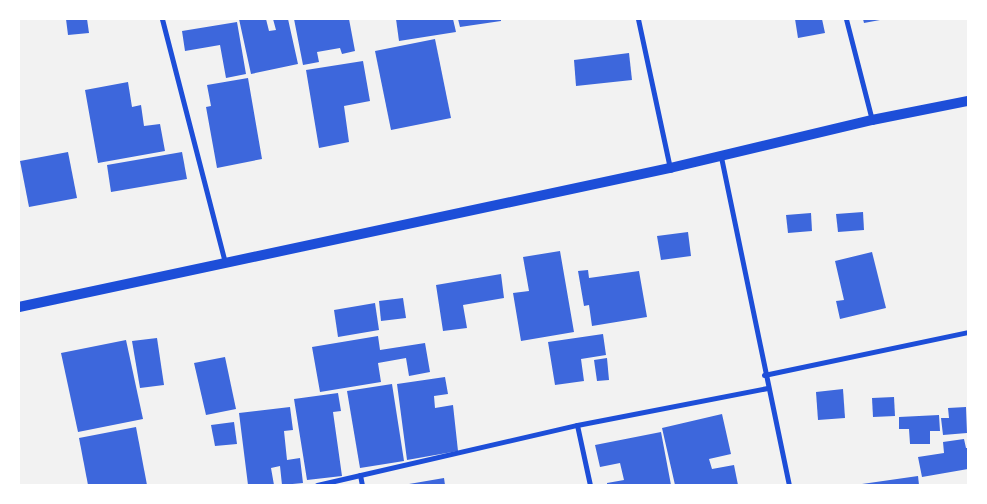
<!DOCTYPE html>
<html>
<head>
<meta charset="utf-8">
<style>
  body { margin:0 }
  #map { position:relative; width:987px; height:504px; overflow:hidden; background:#f2f2f2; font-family:"Titillium Web",sans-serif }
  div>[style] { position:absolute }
  .building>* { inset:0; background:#3d67dc }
  .minor>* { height:5px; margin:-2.5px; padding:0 2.5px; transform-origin:2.5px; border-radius:2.5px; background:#1d4ed8 }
  .secondary>* { height:10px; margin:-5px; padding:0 5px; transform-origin:5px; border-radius:5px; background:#1d4ed8 }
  span { translate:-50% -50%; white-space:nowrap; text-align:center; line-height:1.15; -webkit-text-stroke:4px #fff; paint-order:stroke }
  .frame { position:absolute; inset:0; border:20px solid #fff; pointer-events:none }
</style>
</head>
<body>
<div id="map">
  <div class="building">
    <div style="clip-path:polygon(66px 19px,87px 19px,89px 33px,68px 35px)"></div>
    <div style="clip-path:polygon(239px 19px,266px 19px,269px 31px,276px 30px,273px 19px,288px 19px,298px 64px,251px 74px)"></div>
    <div style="clip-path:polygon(294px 19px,349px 19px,355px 51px,342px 54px,340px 48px,317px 52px,319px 62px,303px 65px)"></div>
    <div style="clip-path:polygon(396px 19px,453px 19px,456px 32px,399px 41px)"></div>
    <div style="clip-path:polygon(458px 19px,501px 19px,501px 21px,460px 27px)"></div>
    <div style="clip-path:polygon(795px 19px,822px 19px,825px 33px,798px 38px)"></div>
    <div style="clip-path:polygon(863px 19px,880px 19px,880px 20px,864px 23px)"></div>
    <div style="clip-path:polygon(237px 22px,246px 74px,226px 78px,220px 45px,185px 51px,182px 31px)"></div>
    <div style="clip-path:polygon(435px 39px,451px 118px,391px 130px,375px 51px)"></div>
    <div style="clip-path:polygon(629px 53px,632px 80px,576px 86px,574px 60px)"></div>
    <div style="clip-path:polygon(363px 61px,370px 101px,344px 106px,349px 142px,319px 148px,306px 70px)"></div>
    <div style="clip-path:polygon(248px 78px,262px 159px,217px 168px,206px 107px,211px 106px,207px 85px)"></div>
    <div style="clip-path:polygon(128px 82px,132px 107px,141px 105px,144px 126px,160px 124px,165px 151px,98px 163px,85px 90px)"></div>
    <div style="clip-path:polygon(68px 152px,77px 198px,29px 207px,20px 161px)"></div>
    <div style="clip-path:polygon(182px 152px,187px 179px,111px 192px,107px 165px)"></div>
    <div style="clip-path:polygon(863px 212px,864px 230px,838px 232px,836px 214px)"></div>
    <div style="clip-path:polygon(811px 213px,812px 231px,788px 233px,786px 215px)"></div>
    <div style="clip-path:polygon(688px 232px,691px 256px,661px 260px,657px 236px)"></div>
    <div style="clip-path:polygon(560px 251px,574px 332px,521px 341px,513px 293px,529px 291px,523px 257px)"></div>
    <div style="clip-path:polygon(872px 252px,886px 308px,840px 319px,836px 301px,844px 300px,835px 261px)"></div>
    <div style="clip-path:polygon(588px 270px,589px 278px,639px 271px,647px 317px,592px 326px,589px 305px,584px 306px,578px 271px)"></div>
    <div style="clip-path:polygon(501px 274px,504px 298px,463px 305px,467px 328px,443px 331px,436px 285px)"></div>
    <div style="clip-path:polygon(403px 298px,406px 318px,381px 321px,379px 301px)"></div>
    <div style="clip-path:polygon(375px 303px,379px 330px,338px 337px,334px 310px)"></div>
    <div style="clip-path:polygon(603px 334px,606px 355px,581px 359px,584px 381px,555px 385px,548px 342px)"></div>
    <div style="clip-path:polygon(378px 336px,380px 350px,425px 343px,430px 372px,409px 376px,406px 358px,378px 363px,381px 382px,320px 392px,312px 347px)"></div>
    <div style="clip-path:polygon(157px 338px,164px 385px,140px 388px,132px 341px)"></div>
    <div style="clip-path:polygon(126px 340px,143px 419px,78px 432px,61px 353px)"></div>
    <div style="clip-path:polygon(225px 357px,236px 409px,206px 415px,194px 363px)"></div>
    <div style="clip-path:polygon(607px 358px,609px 380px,597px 381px,594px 360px)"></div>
    <div style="clip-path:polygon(445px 377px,448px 394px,434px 396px,435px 408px,453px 405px,458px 451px,407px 460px,397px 384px)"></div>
    <div style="clip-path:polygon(392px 384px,404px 461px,360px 468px,347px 391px)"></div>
    <div style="clip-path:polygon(843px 389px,845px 418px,818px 420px,816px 392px)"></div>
    <div style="clip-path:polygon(338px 393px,341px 411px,333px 412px,342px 476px,307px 480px,294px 399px)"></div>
    <div style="clip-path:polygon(894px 397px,895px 416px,873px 417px,872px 398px)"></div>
    <div style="clip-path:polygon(290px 407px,293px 430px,284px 431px,287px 460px,300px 458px,303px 483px,282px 485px,280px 466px,271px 468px,274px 485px,248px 485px,239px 413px)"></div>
    <div style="clip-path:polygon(966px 407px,967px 433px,943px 435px,941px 418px,949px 418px,948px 408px)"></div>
    <div style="clip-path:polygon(722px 414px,731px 454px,709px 459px,712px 469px,734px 465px,738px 485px,675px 485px,662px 428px)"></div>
    <div style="clip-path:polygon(939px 415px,940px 431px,930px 431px,930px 444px,910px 444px,909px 429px,899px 429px,899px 417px)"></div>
    <div style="clip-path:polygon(234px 422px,237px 444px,215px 446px,211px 425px)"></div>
    <div style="clip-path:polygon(136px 427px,147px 485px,88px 485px,79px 438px)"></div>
    <div style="clip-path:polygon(661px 432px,671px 485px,607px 485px,607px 483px,624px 480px,620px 463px,600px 467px,595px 445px)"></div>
    <div style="clip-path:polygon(964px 439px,966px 448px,968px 448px,968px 469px,922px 477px,918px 457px,944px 453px,943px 442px)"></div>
    <div style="clip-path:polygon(918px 476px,919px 485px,862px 485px,862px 484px)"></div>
    <div style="clip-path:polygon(444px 478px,445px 485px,409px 485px,409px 484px)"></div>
  </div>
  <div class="minor">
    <div style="left:162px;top:19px;width:252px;rotate:75.5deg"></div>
    <div style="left:638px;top:19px;width:152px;rotate:77.9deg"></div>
    <div style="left:846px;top:19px;width:104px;rotate:75.6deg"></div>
    <div style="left:721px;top:157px;width:335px;rotate:78.3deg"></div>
    <div style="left:764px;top:375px;width:208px;rotate:-11.9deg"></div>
    <div style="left:577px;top:425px;width:61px;rotate:77.8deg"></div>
    <div style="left:360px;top:475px;width:10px;rotate:79deg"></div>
    <div style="left:317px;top:485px;width:267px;rotate:-13deg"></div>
    <div style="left:577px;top:425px;width:194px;rotate:-11deg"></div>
  </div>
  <div class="secondary">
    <div style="left:19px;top:307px;width:666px;rotate:-12.05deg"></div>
    <div style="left:670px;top:168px;width:208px;rotate:-13.4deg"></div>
    <div style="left:872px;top:120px;width:98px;rotate:-11.2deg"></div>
  </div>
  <div class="frame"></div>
</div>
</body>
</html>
